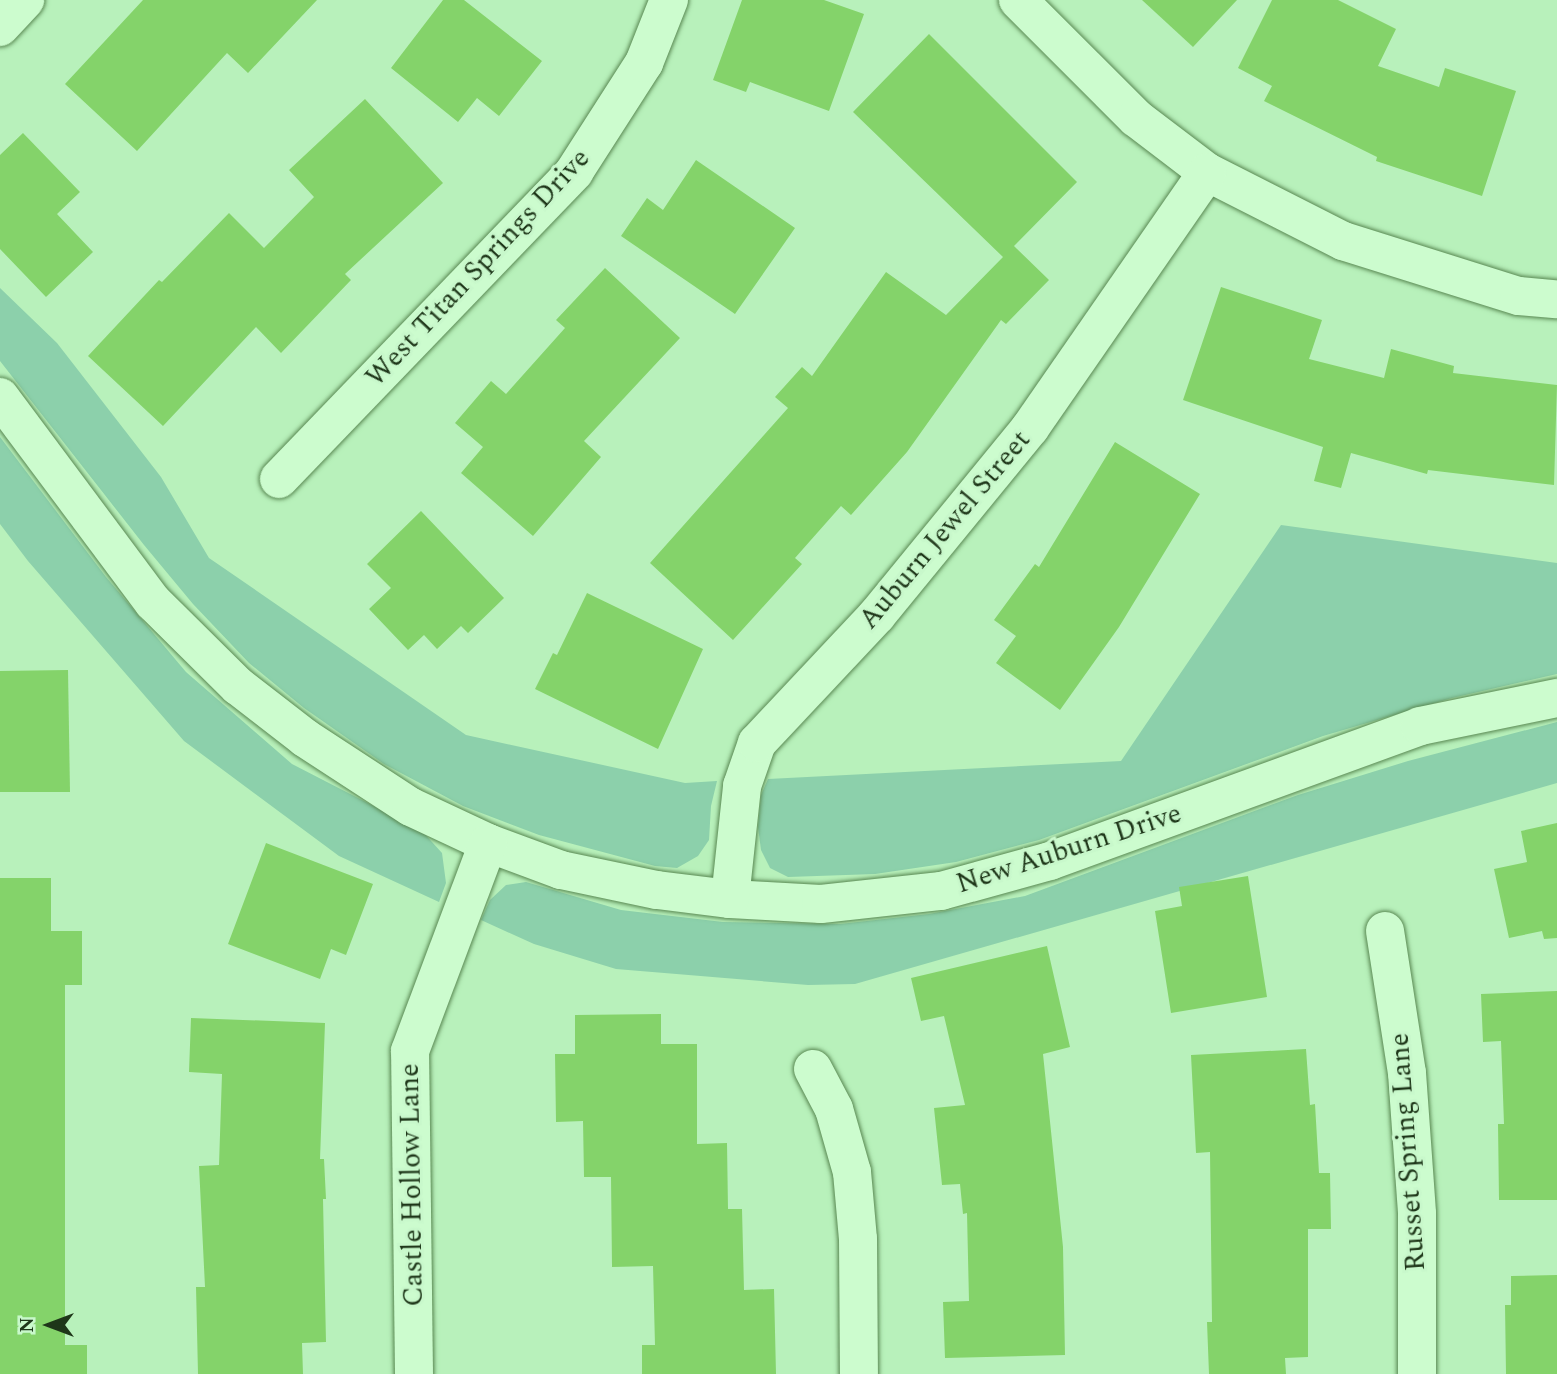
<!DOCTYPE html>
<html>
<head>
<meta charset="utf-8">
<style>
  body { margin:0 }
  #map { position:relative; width:1557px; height:1374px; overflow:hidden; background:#b8f1bb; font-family:Spectral,serif }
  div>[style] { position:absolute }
  .green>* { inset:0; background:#8cd0ab }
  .building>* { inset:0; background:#84d36a }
  .roads { filter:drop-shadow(0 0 2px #598852) drop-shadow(0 0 2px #598852) }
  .minor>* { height:38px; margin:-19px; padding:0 19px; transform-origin:19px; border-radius:19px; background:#ccfcce }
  span { translate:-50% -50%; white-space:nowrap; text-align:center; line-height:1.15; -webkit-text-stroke:6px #c8f8cb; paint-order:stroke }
  .street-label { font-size:28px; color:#1e3619 }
  .north { position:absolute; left:14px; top:1290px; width:70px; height:70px; -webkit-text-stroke:5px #c8f8cb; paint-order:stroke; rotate:270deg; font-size:19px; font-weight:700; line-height:28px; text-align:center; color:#1e3619 }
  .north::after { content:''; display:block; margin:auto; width:24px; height:32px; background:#1e3619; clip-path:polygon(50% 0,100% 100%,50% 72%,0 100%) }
</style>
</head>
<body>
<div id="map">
  <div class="green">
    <div style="clip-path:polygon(0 288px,57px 343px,161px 477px,209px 558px,466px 735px,685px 783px,717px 781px,711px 806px,709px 840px,698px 856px,677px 868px,655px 866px,539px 835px,463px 806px,384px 764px,304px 708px,249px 663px,193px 604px,144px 545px,0 361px)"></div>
    <div style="clip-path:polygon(0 437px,106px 577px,186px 672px,292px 764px,422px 831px,442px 853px,446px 883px,439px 902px,339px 856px,184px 741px,28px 561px,0 524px)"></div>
    <div style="clip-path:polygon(1281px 525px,1557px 563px,1557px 674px,1452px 698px,1323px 736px,1039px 840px,956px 862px,875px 874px,788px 877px,770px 868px,761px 850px,758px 827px,761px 795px,768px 779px,1121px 761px)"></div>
    <div style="clip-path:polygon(1557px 722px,1557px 783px,855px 984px,808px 985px,616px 969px,534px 944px,481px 920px,490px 900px,506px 885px,526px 882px,621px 910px,723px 922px,840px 924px,929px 914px,1025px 896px,1298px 795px,1408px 761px)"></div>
  </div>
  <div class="building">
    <div style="clip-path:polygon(143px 0,317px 0,248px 73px,227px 53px,137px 151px,65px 84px)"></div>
    <div style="clip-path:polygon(443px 0,464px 0,542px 61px,499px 116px,477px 98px,458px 122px,391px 68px)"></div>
    <div style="clip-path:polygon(742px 0,824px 0,864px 14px,829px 111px,750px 82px,746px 92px,713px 80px)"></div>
    <div style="clip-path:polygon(1142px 0,1237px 0,1193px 47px)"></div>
    <div style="clip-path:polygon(1272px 0,1338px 0,1396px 29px,1378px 66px,1439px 87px,1445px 68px,1516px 91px,1482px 196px,1376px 161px,1377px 157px,1264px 101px,1272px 86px,1238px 68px)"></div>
    <div style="clip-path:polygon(929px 34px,1077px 182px,1014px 246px,1049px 280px,1006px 324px,1001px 320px,907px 452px,851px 515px,841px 506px,795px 558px,802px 564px,733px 640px,650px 563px,788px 408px,775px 397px,802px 367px,812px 376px,886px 272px,946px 315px,1003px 257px,853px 112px)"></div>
    <div style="clip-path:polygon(365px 99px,443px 183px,345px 274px,351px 280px,281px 353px,256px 327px,163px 426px,88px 356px,159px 280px,162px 282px,229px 213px,264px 248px,314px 197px,289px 170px)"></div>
    <div style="clip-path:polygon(23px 133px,80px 192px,57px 214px,93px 252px,46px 297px,0 249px,0 155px)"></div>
    <div style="clip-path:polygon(696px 160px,795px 228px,735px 314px,621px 236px,647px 198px,663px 210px)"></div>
    <div style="clip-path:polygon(605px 268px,680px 338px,584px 441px,601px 457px,533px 536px,461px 473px,483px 447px,455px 423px,491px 381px,506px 394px,565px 328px,556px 320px)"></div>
    <div style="clip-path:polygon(1221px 287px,1322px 320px,1309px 359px,1384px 378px,1391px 349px,1454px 366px,1453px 373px,1557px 385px,1554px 485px,1428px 470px,1427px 474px,1351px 453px,1341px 488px,1314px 481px,1323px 447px,1183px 400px)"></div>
    <div style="clip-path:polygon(1115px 442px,1200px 494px,1119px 627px,1060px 710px,996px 663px,1016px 636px,994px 620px,1035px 564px,1039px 567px)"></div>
    <div style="clip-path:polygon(421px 511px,504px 598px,468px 633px,461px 626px,437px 649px,424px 635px,408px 650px,369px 609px,391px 588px,367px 564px)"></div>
    <div style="clip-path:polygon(587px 593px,703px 649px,658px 749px,535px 689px,553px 653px,557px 655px)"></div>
    <div style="clip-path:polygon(68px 670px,70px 792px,0 792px,0 671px)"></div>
    <div style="clip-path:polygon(1557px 823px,1557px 938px,1544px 939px,1542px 931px,1509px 938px,1494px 869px,1527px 862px,1521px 831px)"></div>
    <div style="clip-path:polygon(266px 843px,373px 884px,346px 955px,331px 949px,320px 979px,228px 944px)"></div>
    <div style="clip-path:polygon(1248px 876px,1267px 997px,1171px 1013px,1155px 911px,1182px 906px,1179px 887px)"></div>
    <div style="clip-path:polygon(0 878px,51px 878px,51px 931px,82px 931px,82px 985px,65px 985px,65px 1345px,87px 1345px,87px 1374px,0 1374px)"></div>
    <div style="clip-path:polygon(1047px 946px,1070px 1047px,1043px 1054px,1063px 1247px,1065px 1355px,945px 1358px,943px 1302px,969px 1301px,967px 1213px,963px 1214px,960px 1184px,942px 1185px,934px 1108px,965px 1105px,944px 1016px,921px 1021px,911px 978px)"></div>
    <div style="clip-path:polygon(1557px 991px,1557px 1200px,1499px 1200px,1498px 1124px,1504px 1124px,1501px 1041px,1483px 1042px,1481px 994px)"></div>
    <div style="clip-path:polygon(661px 1014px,661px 1044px,697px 1044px,697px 1144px,727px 1143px,728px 1209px,742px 1209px,744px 1290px,774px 1289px,776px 1374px,642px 1374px,642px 1345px,655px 1345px,653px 1266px,612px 1267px,611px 1177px,584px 1177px,583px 1121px,556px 1122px,555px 1054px,575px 1054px,575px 1015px)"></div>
    <div style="clip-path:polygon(191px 1018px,325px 1023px,320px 1159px,324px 1159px,326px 1199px,323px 1199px,326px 1342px,302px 1343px,303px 1374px,198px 1374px,196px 1287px,205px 1287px,199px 1166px,219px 1165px,222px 1074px,189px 1072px)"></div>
    <div style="clip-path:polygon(1306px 1049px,1310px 1105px,1315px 1104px,1319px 1173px,1330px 1173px,1331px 1229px,1308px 1229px,1308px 1357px,1285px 1358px,1286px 1374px,1209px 1374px,1207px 1322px,1212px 1322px,1210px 1152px,1196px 1153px,1191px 1055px)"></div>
    <div style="clip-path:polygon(1557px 1275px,1557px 1374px,1506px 1374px,1505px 1305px,1511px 1305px,1511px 1276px)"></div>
  </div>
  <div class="roads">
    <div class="minor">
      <div style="left:1018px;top:0;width:167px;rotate:45deg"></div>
      <div style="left:1136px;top:118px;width:89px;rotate:37.3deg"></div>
      <div style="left:1207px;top:172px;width:153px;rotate:26.9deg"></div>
      <div style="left:1343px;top:241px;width:184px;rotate:17.4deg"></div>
      <div style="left:1519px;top:296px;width:38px;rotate:5deg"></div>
      <div style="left:0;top:27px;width:37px;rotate:-47deg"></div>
      <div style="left:0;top:397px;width:256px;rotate:53.3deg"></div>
      <div style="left:153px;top:602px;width:120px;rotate:44.7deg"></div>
      <div style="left:238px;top:686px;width:85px;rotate:37.8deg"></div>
      <div style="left:305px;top:738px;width:126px;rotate:33.1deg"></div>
      <div style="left:411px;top:807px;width:85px;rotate:25.1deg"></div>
      <div style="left:488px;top:843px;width:78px;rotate:20.3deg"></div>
      <div style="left:561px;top:870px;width:98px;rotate:11.8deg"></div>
      <div style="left:657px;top:890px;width:74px;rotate:7deg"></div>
      <div style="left:730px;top:899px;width:91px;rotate:3.1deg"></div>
      <div style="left:821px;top:904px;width:121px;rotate:-6.2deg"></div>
      <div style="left:941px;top:891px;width:113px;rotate:-15.4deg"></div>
      <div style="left:1050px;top:861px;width:394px;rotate:-20deg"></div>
      <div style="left:1420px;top:726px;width:140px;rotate:-11.6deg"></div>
      <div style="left:279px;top:479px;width:426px;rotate:-46.1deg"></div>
      <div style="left:574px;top:172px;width:130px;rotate:-57.3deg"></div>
      <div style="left:644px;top:63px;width:68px;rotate:-68.4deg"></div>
      <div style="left:730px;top:899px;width:114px;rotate:-83.9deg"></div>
      <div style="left:742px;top:786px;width:46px;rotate:-70.8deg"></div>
      <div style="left:757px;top:743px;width:175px;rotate:-46.8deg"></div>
      <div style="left:877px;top:615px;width:242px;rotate:-50.7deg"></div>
      <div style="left:1030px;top:428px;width:311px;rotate:-55.3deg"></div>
      <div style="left:1385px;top:931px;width:144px;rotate:81.2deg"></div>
      <div style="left:1407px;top:1073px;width:141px;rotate:85.9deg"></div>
      <div style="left:1417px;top:1214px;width:160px;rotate:90deg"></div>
      <div style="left:813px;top:1069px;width:45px;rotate:62.3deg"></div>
      <div style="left:834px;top:1109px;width:66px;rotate:74.1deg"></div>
      <div style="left:852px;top:1172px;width:67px;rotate:84.9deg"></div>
      <div style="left:858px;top:1239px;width:135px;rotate:89.6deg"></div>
      <div style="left:414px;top:1374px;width:323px;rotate:-90.7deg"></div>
      <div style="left:410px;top:1051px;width:222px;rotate:-69.4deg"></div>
    </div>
  </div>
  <div class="street-label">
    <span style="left:478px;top:268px;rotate:-47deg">West Titan Springs Drive</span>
    <span style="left:945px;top:530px;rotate:-50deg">Auburn Jewel Street</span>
    <span style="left:1069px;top:849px;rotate:-18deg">New Auburn Drive</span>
    <span style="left:1408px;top:1152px;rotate:-94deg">Russet Spring Lane</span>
    <span style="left:412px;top:1185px;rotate:-91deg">Castle Hollow Lane</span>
  </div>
  <div class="north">N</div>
</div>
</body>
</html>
